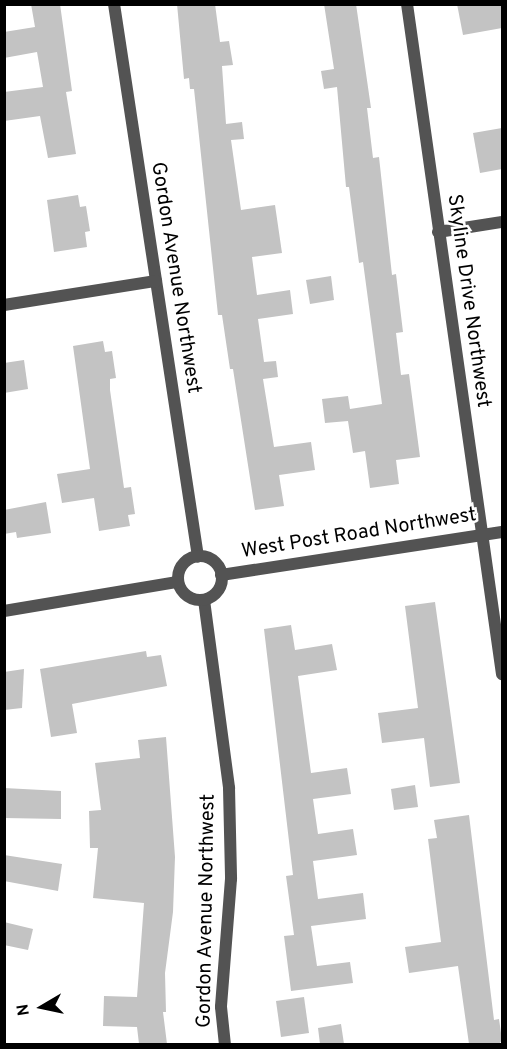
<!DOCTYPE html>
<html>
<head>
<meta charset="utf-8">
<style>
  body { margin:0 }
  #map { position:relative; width:507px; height:1049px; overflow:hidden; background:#fff; font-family:Overpass,sans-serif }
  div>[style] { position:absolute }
  .building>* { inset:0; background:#c3c3c3 }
  .minor>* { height:12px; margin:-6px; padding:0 6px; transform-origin:6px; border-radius:6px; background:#535353 }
  .tertiary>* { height:12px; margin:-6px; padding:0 6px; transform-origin:6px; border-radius:6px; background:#535353 }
  .tertiary>.ring { margin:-6px; padding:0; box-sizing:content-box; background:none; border:12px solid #535353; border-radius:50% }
  span { translate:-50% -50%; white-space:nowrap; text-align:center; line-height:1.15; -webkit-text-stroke:5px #fff; paint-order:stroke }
  .street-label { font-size:20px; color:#000 }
  .frame { position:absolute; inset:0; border:6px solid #000; pointer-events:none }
  .north { position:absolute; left:12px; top:977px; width:60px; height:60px; -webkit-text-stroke:4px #fff; paint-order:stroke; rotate:261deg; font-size:16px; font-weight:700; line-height:24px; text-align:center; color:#000 }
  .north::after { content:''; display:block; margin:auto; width:21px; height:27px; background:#000; clip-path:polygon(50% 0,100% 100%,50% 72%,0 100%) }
</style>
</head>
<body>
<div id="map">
  <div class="building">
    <div style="clip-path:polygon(31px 4px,60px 4px,72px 91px,66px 92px,76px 154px,48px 158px,40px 116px,4px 121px,4px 92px,43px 87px,37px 52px,4px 58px,4px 32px,35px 27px)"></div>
    <div style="clip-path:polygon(177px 4px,215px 4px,220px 42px,229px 41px,233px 65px,222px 66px,226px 124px,242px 122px,244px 139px,231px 140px,241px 210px,275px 205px,282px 253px,252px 257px,257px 295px,290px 290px,293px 314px,258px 319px,264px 362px,276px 361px,278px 377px,263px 379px,274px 447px,311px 442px,315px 470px,279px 475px,284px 506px,255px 510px,233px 369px,230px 369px,222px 315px,218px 315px,194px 89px,190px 89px,189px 78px,184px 79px)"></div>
    <div style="clip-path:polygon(324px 4px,356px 4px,371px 108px,367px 108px,373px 158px,379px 157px,392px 275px,396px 274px,403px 332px,396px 333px,401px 375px,409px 374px,420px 457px,396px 460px,399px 484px,370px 488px,365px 451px,353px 453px,348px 421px,325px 423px,322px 399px,348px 396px,350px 409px,382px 404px,363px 262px,359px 263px,349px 187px,346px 187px,337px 87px,324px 89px,321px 71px,334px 69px)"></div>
    <div style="clip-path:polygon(457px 4px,502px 4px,502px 28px,463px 35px)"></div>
    <div style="clip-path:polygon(502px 128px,502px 169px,480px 173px,473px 133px)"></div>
    <div style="clip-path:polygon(78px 195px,80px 207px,86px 206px,90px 231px,85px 232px,87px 247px,54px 252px,47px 200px)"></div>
    <div style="clip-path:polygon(331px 276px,334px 300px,310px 304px,306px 280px)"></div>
    <div style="clip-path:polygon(103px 341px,105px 352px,112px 351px,116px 378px,110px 379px,110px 390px,124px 488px,131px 487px,135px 514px,128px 515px,130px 526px,99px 531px,94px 498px,62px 503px,57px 474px,90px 469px,73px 346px)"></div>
    <div style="clip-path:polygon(24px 360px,28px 389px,4px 393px,4px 363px)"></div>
    <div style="clip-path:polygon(46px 502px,51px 533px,17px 538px,16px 532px,4px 534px,4px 510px)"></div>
    <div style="clip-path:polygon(435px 602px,460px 783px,430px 787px,424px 738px,382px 743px,378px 713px,418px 708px,405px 606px)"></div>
    <div style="clip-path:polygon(291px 625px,295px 650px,332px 644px,337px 670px,298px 676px,311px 773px,347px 768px,351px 794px,313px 799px,318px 834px,353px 829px,357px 855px,313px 861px,318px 899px,363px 893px,366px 919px,311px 926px,317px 966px,350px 962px,353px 983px,291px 991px,284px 936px,294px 935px,286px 876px,293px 875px,264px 629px)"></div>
    <div style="clip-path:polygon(146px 651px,147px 657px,161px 655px,167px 686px,72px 704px,77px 733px,51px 737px,40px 669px)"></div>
    <div style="clip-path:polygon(24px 669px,22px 708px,4px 710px,4px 672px)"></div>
    <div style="clip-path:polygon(166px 737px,175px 857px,173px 912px,165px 973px,166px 1012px,163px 1012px,167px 1044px,139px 1044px,137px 1027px,103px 1026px,104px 996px,137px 997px,144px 903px,93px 898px,98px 848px,90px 848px,89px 811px,101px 810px,95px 763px,140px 758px,138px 740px)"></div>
    <div style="clip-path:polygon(415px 785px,418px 807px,394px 810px,391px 789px)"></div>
    <div style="clip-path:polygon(4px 788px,61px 791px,61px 819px,4px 818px)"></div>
    <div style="clip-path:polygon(469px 815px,494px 1020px,499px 1019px,502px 1040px,499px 1044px,469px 1044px,458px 966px,409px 973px,405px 947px,441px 942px,428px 839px,437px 838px,434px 820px)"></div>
    <div style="clip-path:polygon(4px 855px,62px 864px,58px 891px,4px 881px)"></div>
    <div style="clip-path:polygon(4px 922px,33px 929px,28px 950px,4px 945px)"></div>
    <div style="clip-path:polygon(304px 997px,309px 1033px,281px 1037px,276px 1001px)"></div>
    <div style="clip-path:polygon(341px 1024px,344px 1044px,320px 1044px,318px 1028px)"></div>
  </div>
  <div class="minor">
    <div style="left:114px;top:4px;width:559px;rotate:81.36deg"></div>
    <div style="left:407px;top:4px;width:677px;rotate:81.93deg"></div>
    <div style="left:438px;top:232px;width:65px;rotate:-8.9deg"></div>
    <div style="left:4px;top:305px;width:154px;rotate:-9deg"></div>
    <div style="left:204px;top:600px;width:190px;rotate:82.4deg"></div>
    <div style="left:229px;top:788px;width:91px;rotate:88.7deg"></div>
    <div style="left:231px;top:879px;width:128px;rotate:94.5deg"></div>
    <div style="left:221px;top:1007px;width:37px;rotate:84deg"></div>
  </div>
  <div class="tertiary">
    <div class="ring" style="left:178px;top:556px;width:32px;height:32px"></div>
    <div style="left:221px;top:575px;width:284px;rotate:-8.7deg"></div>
    <div style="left:4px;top:611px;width:176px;rotate:-9.5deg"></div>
  </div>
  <div class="street-label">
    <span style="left:175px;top:278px;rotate:81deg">Gordon Avenue Northwest</span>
    <span style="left:468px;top:301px;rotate:82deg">Skyline Drive Northwest</span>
    <span style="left:359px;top:534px;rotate:-9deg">West Post Road Northwest</span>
    <span style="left:207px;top:911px;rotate:-89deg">Gordon Avenue Northwest</span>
  </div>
  <div class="frame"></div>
  <div class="north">N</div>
</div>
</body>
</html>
